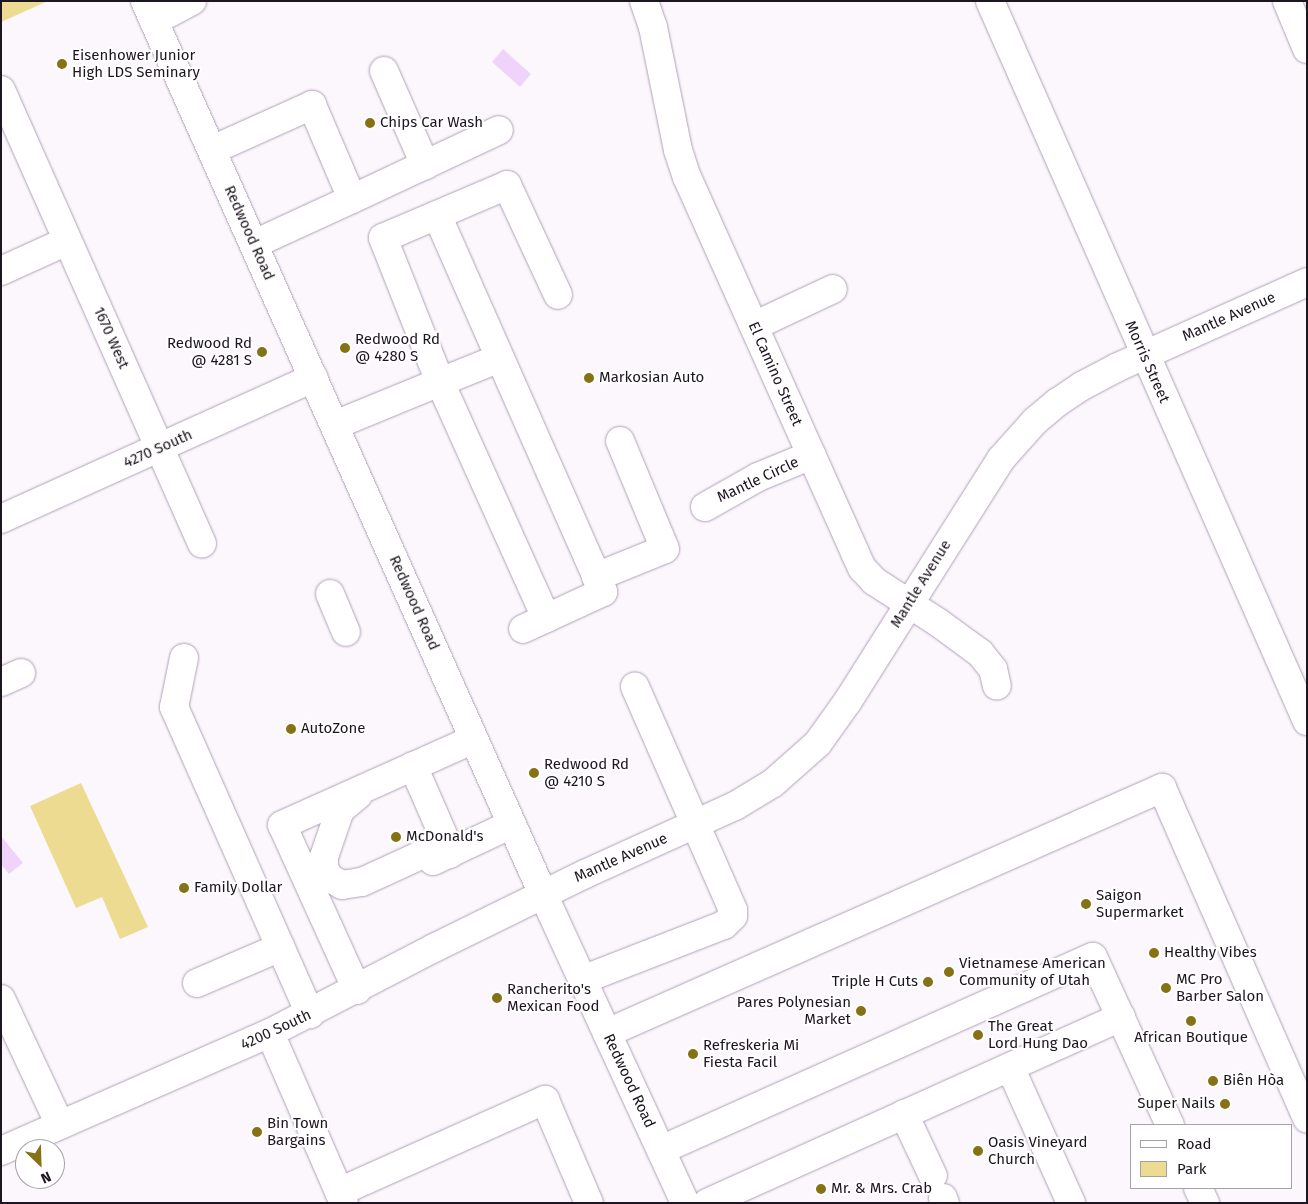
<!DOCTYPE html>
<html>
<head>
<meta charset="utf-8">
<style>
  body { margin:0 }
  #map { position:relative; width:1308px; height:1204px; overflow:hidden; background:#fbf7fc; font-family:"Fira Sans",sans-serif }
  div>[style] { position:absolute }
  .green>* { inset:0; background:#eddb91 }
  .water>* { inset:0; background:#f0d3fa }
  .roads { filter:drop-shadow(0 0 1px #b29fb8) drop-shadow(0 0 1px #b29fb8) }
  .minor>* { height:28px; margin:-14px; padding:0 14px; transform-origin:14px; border-radius:14px; background:#fff }
  .major>* { height:28px; margin:-14px; padding:0 14px; transform-origin:14px; border-radius:14px; background:#fff }
  .dots>* { width:14px; height:14px; translate:-50% -50%; box-sizing:border-box; border:2px solid #fff; border-radius:50% }
  span { translate:-50% -50%; white-space:nowrap; text-align:center; line-height:1.15; -webkit-text-stroke:4px #fff; paint-order:stroke }
  .poi-label { font-size:15px; color:#1d151f }
  .left { translate:0 -50%; text-align:left }
  .right { translate:-100% -50%; text-align:right }
  .street-label { font-size:15px; color:#1d151f }
  .frame { position:absolute; inset:0; border:2px solid #1d151f; pointer-events:none }
  .legend { position:absolute; left:1130px; top:1124px; width:162px; height:65px; box-sizing:border-box; background:#fff; border:1px solid #a5a1a5; margin:0; padding:6px 9px; list-style:none; font-size:15px; color:#1d151f }
  .legend li { display:flex; align-items:center; gap:10px; height:25px }
  .legend b { width:25px; border:1px solid #a5a1a5 }
  .north { position:absolute; left:15px; top:1139px; width:50px; height:50px; box-sizing:border-box; background:#fff; border:1px solid #a5a1a5; border-radius:50%; rotate:156deg; font-size:14px; font-weight:700; line-height:20px; text-align:center; color:#1d151f }
  .north::after { content:''; display:block; margin:auto; width:18px; height:22px; background:#867214; clip-path:polygon(50% 0,100% 100%,50% 72%,0 100%) }
</style>
</head>
<body>
<div id="map">
  <div class="green">
    <div style="clip-path:polygon(1px 1px,48px 1px,1px 22px)"></div>
    <div style="clip-path:polygon(81px 783px,148px 927px,120px 939px,102px 897px,76px 908px,30px 806px)"></div>
  </div>
  <div class="water">
    <div style="clip-path:polygon(503px 49px,531px 74px,520px 87px,492px 62px)"></div>
    <div style="clip-path:polygon(1px 836px,23px 863px,9px 874px,1px 864px)"></div>
  </div>
  <div class="roads">
    <div class="minor">
      <div style="left:644px;top:1px;width:28px;rotate:71deg"></div>
      <div style="left:653px;top:27px;width:126px;rotate:78.5deg"></div>
      <div style="left:678px;top:150px;width:28px;rotate:72deg"></div>
      <div style="left:687px;top:177px;width:412px;rotate:65.9deg"></div>
      <div style="left:855px;top:553px;width:17px;rotate:65deg"></div>
      <div style="left:862px;top:568px;width:18px;rotate:47deg"></div>
      <div style="left:874px;top:581px;width:77px;rotate:32.9deg"></div>
      <div style="left:939px;top:623px;width:51px;rotate:36.2deg"></div>
      <div style="left:980px;top:653px;width:21px;rotate:51deg"></div>
      <div style="left:993px;top:669px;width:17px;rotate:77deg"></div>
      <div style="left:990px;top:1px;width:787px;rotate:66.24deg"></div>
      <div style="left:1287px;top:1px;width:52px;rotate:67.4deg"></div>
      <div style="left:154px;top:21px;width:43px;rotate:-27.8deg"></div>
      <div style="left:384px;top:71px;width:103px;rotate:66.4deg"></div>
      <div style="left:1px;top:90px;width:496px;rotate:66.1deg"></div>
      <div style="left:212px;top:150px;width:110px;rotate:-24.2deg"></div>
      <div style="left:312px;top:105px;width:102px;rotate:66.9deg"></div>
      <div style="left:352px;top:199px;width:108px;rotate:155.3deg"></div>
      <div style="left:352px;top:199px;width:162px;rotate:-25.1deg"></div>
      <div style="left:437px;top:215px;width:412px;rotate:66.2deg"></div>
      <div style="left:603px;top:592px;width:88px;rotate:155.2deg"></div>
      <div style="left:1px;top:271px;width:72px;rotate:-24.4deg"></div>
      <div style="left:754px;top:326px;width:87px;rotate:-25.1deg"></div>
      <div style="left:500px;top:358px;width:65px;rotate:158.2deg"></div>
      <div style="left:440px;top:382px;width:259px;rotate:65.8deg"></div>
      <div style="left:335px;top:425px;width:113px;rotate:-22.3deg"></div>
      <div style="left:440px;top:382px;width:155px;rotate:-111.6deg"></div>
      <div style="left:383px;top:238px;width:135px;rotate:-23.1deg"></div>
      <div style="left:507px;top:185px;width:121px;rotate:65.1deg"></div>
      <div style="left:705px;top:507px;width:61px;rotate:-29.5deg"></div>
      <div style="left:758px;top:477px;width:58px;rotate:-22.2deg"></div>
      <div style="left:1px;top:519px;width:343px;rotate:-24.3deg"></div>
      <div style="left:596px;top:577px;width:74px;rotate:-22.1deg"></div>
      <div style="left:665px;top:549px;width:117px;rotate:-112.6deg"></div>
      <div style="left:330px;top:594px;width:41px;rotate:67.2deg"></div>
      <div style="left:184px;top:658px;width:50px;rotate:101.5deg"></div>
      <div style="left:174px;top:707px;width:336px;rotate:66.1deg"></div>
      <div style="left:1px;top:682px;width:22px;rotate:-24deg"></div>
      <div style="left:413px;top:766px;width:95px;rotate:66.4deg"></div>
      <div style="left:358px;top:795px;width:23px;rotate:140deg"></div>
      <div style="left:340px;top:810px;width:50px;rotate:108.8deg"></div>
      <div style="left:324px;top:857px;width:12px;rotate:90deg"></div>
      <div style="left:324px;top:869px;width:11px;rotate:56deg"></div>
      <div style="left:330px;top:878px;width:14px;rotate:30deg"></div>
      <div style="left:342px;top:885px;width:20px;rotate:-9deg"></div>
      <div style="left:362px;top:882px;width:79px;rotate:-24.6deg"></div>
      <div style="left:434px;top:849px;width:16px;rotate:18deg"></div>
      <div style="left:433px;top:861px;width:87px;rotate:-25.1deg"></div>
      <div style="left:582px;top:980px;width:152px;rotate:-21.2deg"></div>
      <div style="left:724px;top:925px;width:13px;rotate:-45deg"></div>
      <div style="left:733px;top:916px;width:6px;rotate:-90deg"></div>
      <div style="left:733px;top:910px;width:244px;rotate:-113.7deg"></div>
      <div style="left:197px;top:983px;width:91px;rotate:-23.2deg"></div>
      <div style="left:357px;top:990px;width:181px;rotate:-114.4deg"></div>
      <div style="left:282px;top:825px;width:210px;rotate:-24.1deg"></div>
      <div style="left:1px;top:999px;width:139px;rotate:64.9deg"></div>
      <div style="left:270px;top:1033px;width:185px;rotate:66.5deg"></div>
      <div style="left:607px;top:1033px;width:607px;rotate:-23.82deg"></div>
      <div style="left:1162px;top:788px;width:361px;rotate:66.3deg"></div>
      <div style="left:1010px;top:1067px;width:149px;rotate:65.8deg"></div>
      <div style="left:904px;top:1114px;width:68px;rotate:64.9deg"></div>
      <div style="left:661px;top:1150px;width:473px;rotate:-24.1deg"></div>
      <div style="left:1093px;top:957px;width:185px;rotate:65.4deg"></div>
      <div style="left:1px;top:1151px;width:294px;rotate:-23.7deg"></div>
      <div style="left:270px;top:1033px;width:185px;rotate:-27.4deg"></div>
      <div style="left:434px;top:948px;width:168px;rotate:-26.1deg"></div>
      <div style="left:585px;top:874px;width:165px;rotate:-24.4deg"></div>
      <div style="left:735px;top:806px;width:44px;rotate:-31.2deg"></div>
      <div style="left:773px;top:783px;width:60px;rotate:-41.6deg"></div>
      <div style="left:818px;top:743px;width:52px;rotate:-54.5deg"></div>
      <div style="left:848px;top:701px;width:286px;rotate:-57.7deg"></div>
      <div style="left:1001px;top:459px;width:51px;rotate:-48.2deg"></div>
      <div style="left:1035px;top:421px;width:30px;rotate:-40deg"></div>
      <div style="left:1058px;top:402px;width:29px;rotate:-34deg"></div>
      <div style="left:1082px;top:386px;width:41px;rotate:-27.8deg"></div>
      <div style="left:1118px;top:367px;width:207px;rotate:-24.2deg"></div>
      <div style="left:1198px;top:1188px;width:17px;rotate:65deg"></div>
      <div style="left:339px;top:1192px;width:226px;rotate:-24.1deg"></div>
      <div style="left:545px;top:1100px;width:112px;rotate:66.9deg"></div>
      <div style="left:943px;top:1198px;width:5px;rotate:68deg"></div>
      <div style="left:707px;top:1203px;width:454px;rotate:-24.2deg"></div>
    </div>
    <div class="major">
      <div style="left:145px;top:1px;width:978px;rotate:65.98deg"></div>
      <div style="left:543px;top:894px;width:340px;rotate:65.3deg"></div>
    </div>
  </div>
  <div class="dots">
    <div style="left:62px;top:64px;background:#867214"></div>
    <div style="left:370px;top:123px;background:#867214"></div>
    <div style="left:345px;top:348px;background:#867214"></div>
    <div style="left:262px;top:352px;background:#867214"></div>
    <div style="left:589px;top:378px;background:#867214"></div>
    <div style="left:291px;top:729px;background:#867214"></div>
    <div style="left:534px;top:773px;background:#867214"></div>
    <div style="left:396px;top:837px;background:#867214"></div>
    <div style="left:184px;top:888px;background:#867214"></div>
    <div style="left:1086px;top:904px;background:#867214"></div>
    <div style="left:1154px;top:953px;background:#867214"></div>
    <div style="left:949px;top:972px;background:#867214"></div>
    <div style="left:928px;top:982px;background:#867214"></div>
    <div style="left:1166px;top:988px;background:#867214"></div>
    <div style="left:497px;top:998px;background:#867214"></div>
    <div style="left:861px;top:1011px;background:#867214"></div>
    <div style="left:1191px;top:1021px;background:#867214"></div>
    <div style="left:978px;top:1035px;background:#867214"></div>
    <div style="left:693px;top:1054px;background:#867214"></div>
    <div style="left:1213px;top:1081px;background:#867214"></div>
    <div style="left:1225px;top:1104px;background:#867214"></div>
    <div style="left:257px;top:1132px;background:#867214"></div>
    <div style="left:978px;top:1151px;background:#867214"></div>
    <div style="left:821px;top:1189px;background:#867214"></div>
  </div>
  <div class="poi-label">
    <span class="left" style="left:72px;top:64px">Eisenhower Junior<br>High LDS Seminary</span>
    <span class="left" style="left:380px;top:123px">Chips Car Wash</span>
    <span class="left" style="left:355px;top:348px">Redwood Rd<br>@ 4280 S</span>
    <span class="right" style="left:252px;top:352px">Redwood Rd<br>@ 4281 S</span>
    <span class="left" style="left:599px;top:378px">Markosian Auto</span>
    <span class="left" style="left:301px;top:729px">AutoZone</span>
    <span class="left" style="left:544px;top:773px">Redwood Rd<br>@ 4210 S</span>
    <span class="left" style="left:406px;top:837px">McDonald's</span>
    <span class="left" style="left:194px;top:888px">Family Dollar</span>
    <span class="left" style="left:1096px;top:904px">Saigon<br>Supermarket</span>
    <span class="left" style="left:1164px;top:953px">Healthy Vibes</span>
    <span class="left" style="left:959px;top:972px">Vietnamese American<br>Community of Utah</span>
    <span class="left" style="left:1176px;top:988px">MC Pro<br>Barber Salon</span>
    <span class="right" style="left:918px;top:982px">Triple H Cuts</span>
    <span class="left" style="left:507px;top:998px">Rancherito's<br>Mexican Food</span>
    <span class="right" style="left:851px;top:1011px">Pares Polynesian<br>Market</span>
    <span class="left" style="left:988px;top:1035px">The Great<br>Lord Hung Dao</span>
    <span style="left:1191px;top:1038px">African Boutique</span>
    <span class="left" style="left:703px;top:1054px">Refreskeria Mi<br>Fiesta Facil</span>
    <span class="left" style="left:1223px;top:1081px">Biên Hòa</span>
    <span class="right" style="left:1215px;top:1104px">Super Nails</span>
    <span class="left" style="left:267px;top:1132px">Bin Town<br>Bargains</span>
    <span class="left" style="left:988px;top:1151px">Oasis Vineyard<br>Church</span>
    <span class="left" style="left:831px;top:1189px">Mr. &amp; Mrs. Crab</span>
  </div>
  <div class="street-label">
    <span style="left:249px;top:233px;rotate:66deg">Redwood Road</span>
    <span style="left:1229px;top:317px;rotate:-24deg">Mantle Avenue</span>
    <span style="left:111px;top:338px;rotate:66deg">1670 West</span>
    <span style="left:1147px;top:362px;rotate:66deg">Morris Street</span>
    <span style="left:775px;top:374px;rotate:66deg">El Camino Street</span>
    <span style="left:158px;top:449px;rotate:-24deg">4270 South</span>
    <span style="left:758px;top:480px;rotate:-25deg">Mantle Circle</span>
    <span style="left:921px;top:584px;rotate:-58deg">Mantle Avenue</span>
    <span style="left:414px;top:603px;rotate:66deg">Redwood Road</span>
    <span style="left:621px;top:858px;rotate:-24deg">Mantle Avenue</span>
    <span style="left:276px;top:1030px;rotate:-25deg">4200 South</span>
    <span style="left:629px;top:1081px;rotate:65deg">Redwood Road</span>
  </div>
  <div class="frame"></div>
  <ul class="legend">
  <li><b style="height:6px;background:#fff"></b>Road</li>
  <li><b style="height:14px;background:#eddb91"></b>Park</li>
  </ul>
  <div class="north">N</div>
</div>
</body>
</html>
